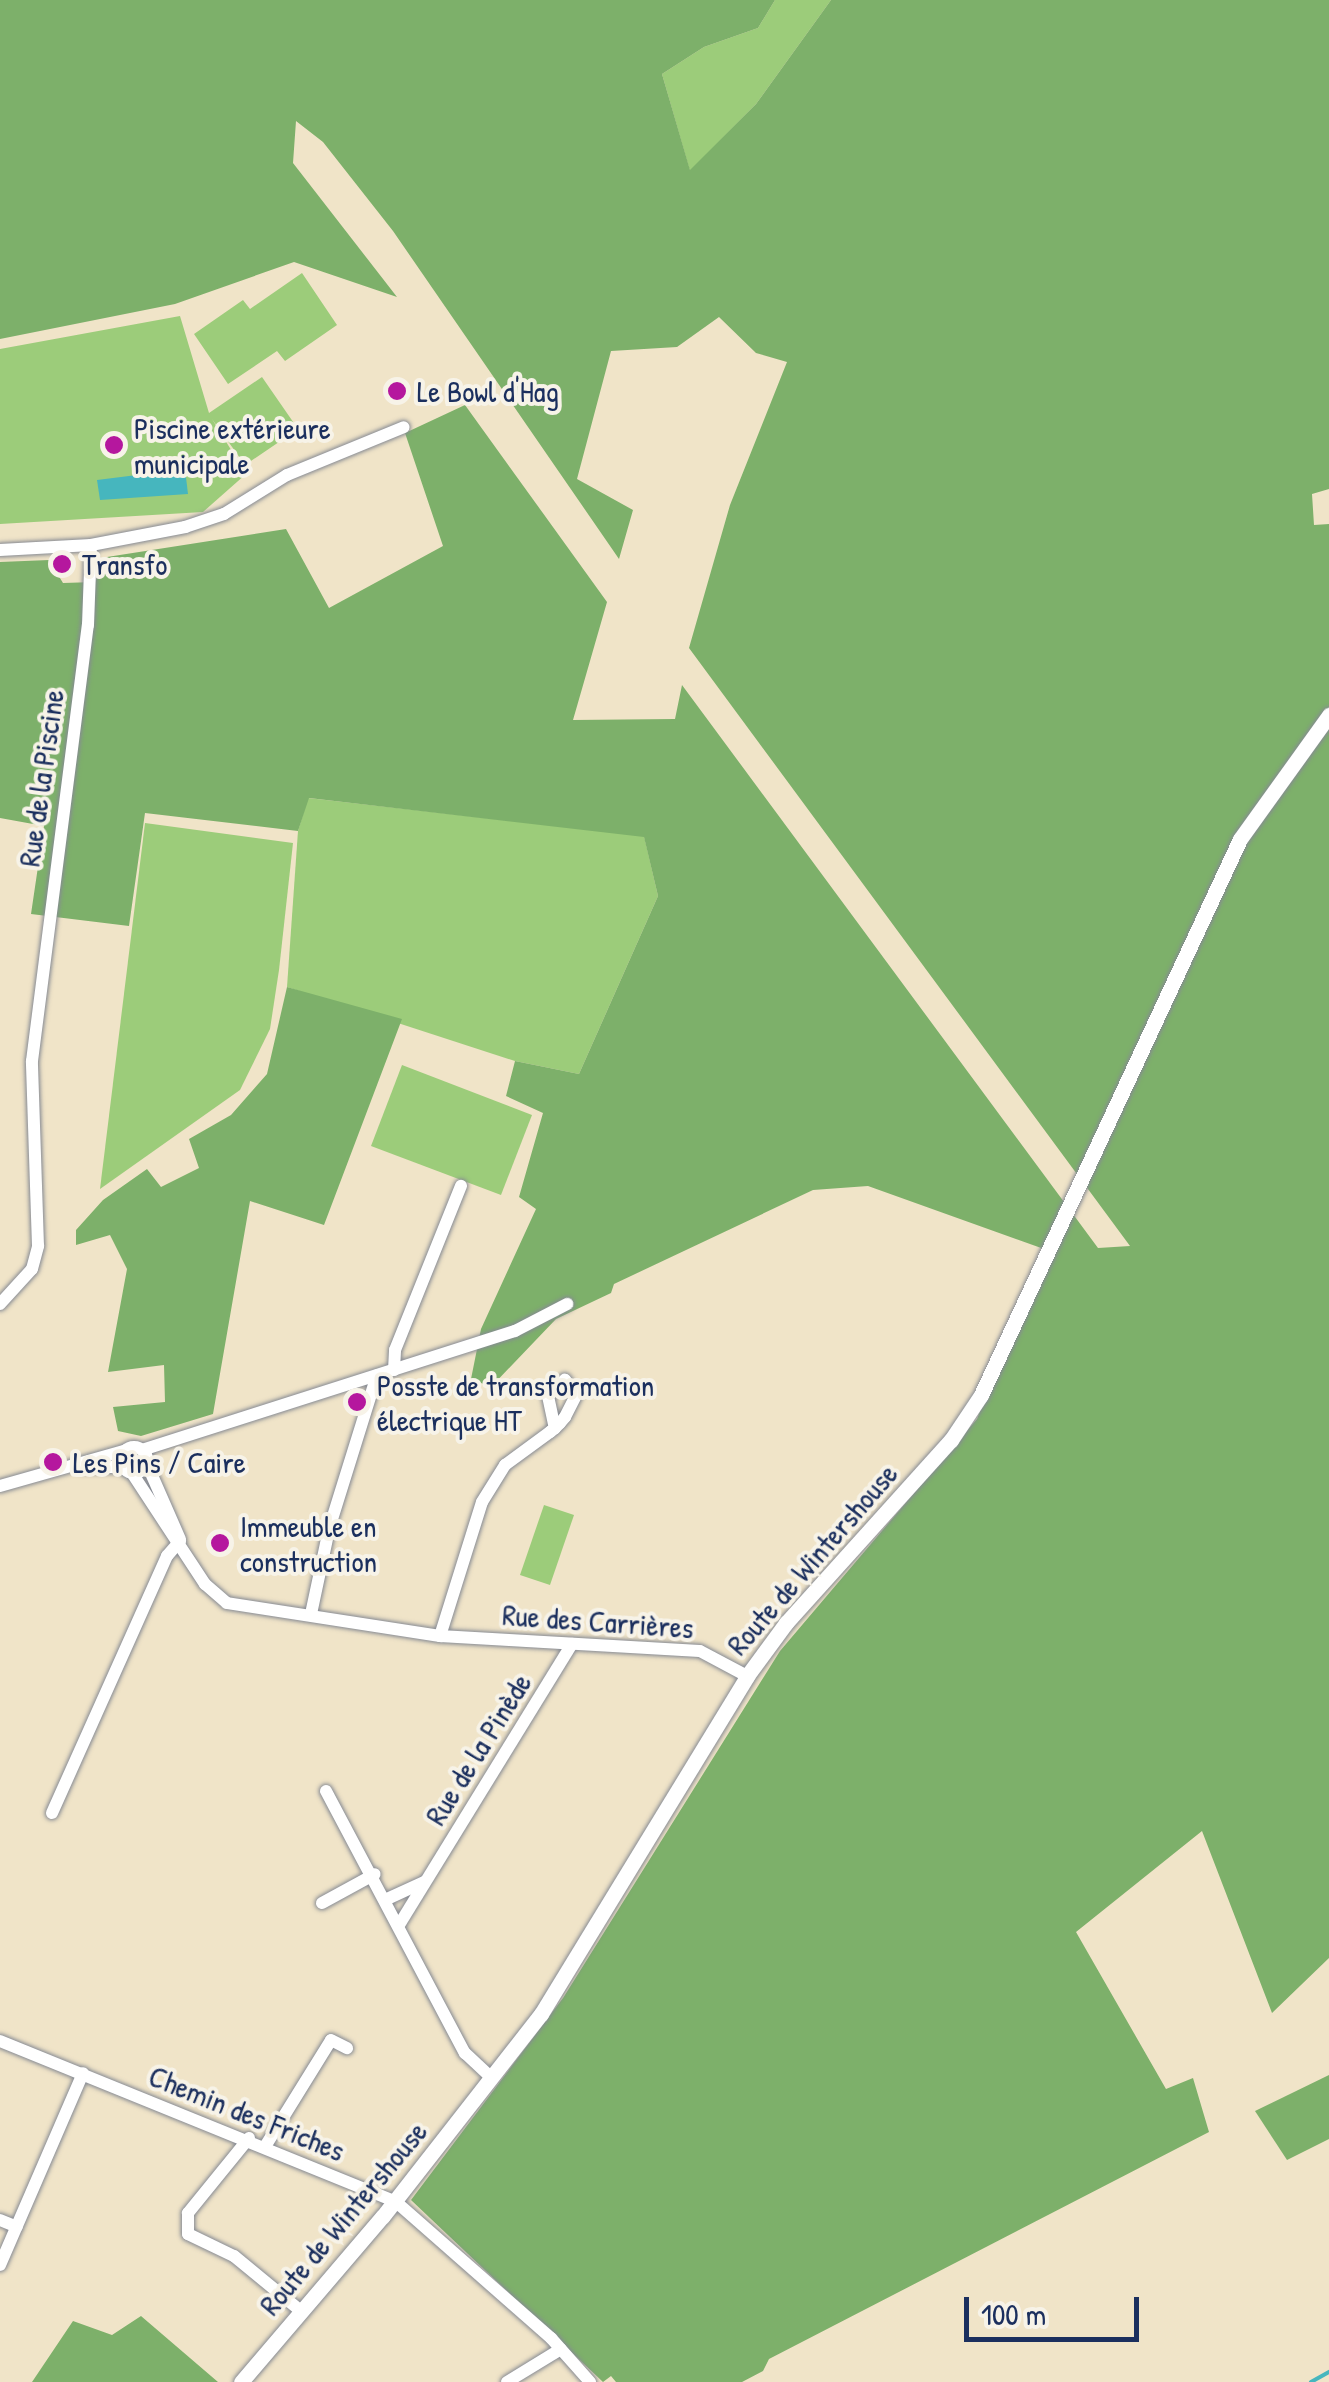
<!DOCTYPE html>
<html>
<head>
<meta charset="utf-8">
<style>
  body { margin:0 }
  #map { position:relative; width:1329px; height:2382px; overflow:hidden; background:#f0e4c8; font-family:"Patrick Hand",sans-serif }
  div>[style] { position:absolute }
  .green>* { inset:0; background:#9ccc7a }
  .forest>* { inset:0; background:#7db06a }
  .water>* { inset:0; background:#46b6be }
  .stream>* { height:4px; margin:-2px; padding:0 2px; transform-origin:2px; border-radius:2px; background:#46b6be }
  .roads { filter:drop-shadow(0 0 2px #868a93) drop-shadow(0 0 2px #868a93) }
  .minor>* { height:12px; margin:-6px; padding:0 6px; transform-origin:6px; border-radius:6px; background:#fff }
  .minor>.ring { margin:-6px; padding:0; box-sizing:content-box; background:none; border:12px solid #fff; border-radius:50% }
  .tertiary>* { height:15px; margin:-7.5px; padding:0 7.5px; transform-origin:7.5px; border-radius:7.5px; background:#fff }
  .dots>* { width:28px; height:28px; translate:-50% -50%; box-sizing:border-box; border:5px solid #f7f3e8; border-radius:50% }
  span { translate:-50% -50%; white-space:nowrap; text-align:center; line-height:1.15; -webkit-text-stroke:8px #f7f3e8; paint-order:stroke }
  .poi-label { font-size:30px; color:#1b2f5e }
  .left { translate:0 -50%; text-align:left }
  .street-label { font-size:30px; color:#1b2f5e }
  .scale { position:absolute; left:964px; top:2297px; width:175px; height:45px; box-sizing:border-box; border:5px solid #1b2f5e; border-top:0; padding-left:12px; font-size:30px; line-height:35px; white-space:nowrap; color:#1b2f5e; -webkit-text-stroke:8px #f7f3e8; paint-order:stroke }
</style>
</head>
<body>
<div id="map">
  <div class="green">
    <div style="clip-path:polygon(775px 0,831px 0,756px 104px,690px 171px,662px 74px,704px 47px,758px 28px)"></div>
    <div style="clip-path:polygon(302px 273px,337px 325px,285px 361px,277px 351px,228px 384px,194px 334px,243px 300px,250px 309px)"></div>
    <div style="clip-path:polygon(180px 316px,209px 413px,262px 377px,298px 429px,245px 465px,212px 419px,246px 474px,203px 512px,0 524px,0 349px)"></div>
    <div style="clip-path:polygon(308px 798px,644px 836px,658px 896px,579px 1074px,515px 1061px,287px 987px,298px 831px)"></div>
    <div style="clip-path:polygon(145px 823px,293px 843px,279px 970px,270px 1029px,240px 1090px,100px 1189px)"></div>
    <div style="clip-path:polygon(402px 1065px,532px 1115px,501px 1195px,371px 1146px)"></div>
    <div style="clip-path:polygon(544px 1505px,574px 1515px,550px 1585px,520px 1575px)"></div>
  </div>
  <div class="forest">
    <div style="clip-path:polygon(0 0,775px 0,758px 28px,704px 47px,662px 74px,690px 170px,756px 104px,831px 0,1329px 0,1329px 489px,1312px 494px,1314px 525px,1329px 524px,1329px 1958px,1272px 2013px,1202px 1831px,1076px 1932px,1166px 2089px,1193px 2078px,1209px 2132px,769px 2359px,763px 2371px,742px 2382px,616px 2382px,611px 2376px,603px 2382px,411px 2200px,563px 1998px,780px 1651px,977px 1419px,1044px 1249px,868px 1186px,813px 1190px,614px 1284px,611px 1293px,556px 1319px,491px 1387px,471px 1379px,481px 1329px,536px 1209px,519px 1197px,543px 1113px,506px 1096px,515px 1061px,579px 1074px,658px 896px,644px 837px,309px 798px,298px 831px,145px 813px,129px 926px,31px 914px,44px 826px,0 818px,0 562px,49px 560px,63px 583px,95px 582px,107px 557px,286px 529px,329px 608px,443px 546px,405px 433px,465px 405px,607px 602px,573px 720px,675px 719px,682px 685px,1098px 1248px,1130px 1246px,689px 648px,730px 505px,787px 362px,756px 353px,719px 317px,677px 347px,611px 351px,577px 479px,633px 510px,619px 559px,393px 231px,323px 142px,296px 121px,293px 163px,397px 297px,294px 262px,175px 304px,0 339px)"></div>
    <div style="clip-path:polygon(287px 987px,402px 1019px,324px 1225px,250px 1201px,213px 1414px,141px 1436px,118px 1431px,113px 1407px,165px 1402px,164px 1365px,108px 1372px,127px 1269px,110px 1235px,76px 1245px,76px 1230px,103px 1200px,147px 1169px,161px 1187px,199px 1168px,189px 1139px,231px 1115px,267px 1074px)"></div>
    <div style="clip-path:polygon(1329px 2075px,1329px 2139px,1287px 2160px,1255px 2111px)"></div>
    <div style="clip-path:polygon(141px 2316px,218px 2382px,32px 2382px,73px 2321px,112px 2335px)"></div>
  </div>
  <div class="water">
    <div style="clip-path:polygon(185px 469px,188px 494px,100px 500px,97px 480px)"></div>
  </div>
  <div class="stream">
    <div style="left:1311px;top:2382px;width:21px;rotate:-29deg"></div>
  </div>
  <div class="roads">
    <div class="minor">
      <div style="left:0;top:550px;width:91px;rotate:-3.1deg"></div>
      <div style="left:91px;top:545px;width:96px;rotate:-10.8deg"></div>
      <div style="left:185px;top:527px;width:41px;rotate:-18.4deg"></div>
      <div style="left:224px;top:514px;width:74px;rotate:-31.8deg"></div>
      <div style="left:287px;top:475px;width:126px;rotate:-22.3deg"></div>
      <div style="left:0;top:1304px;width:47px;rotate:-47.6deg"></div>
      <div style="left:32px;top:1269px;width:24px;rotate:-75deg"></div>
      <div style="left:38px;top:1246px;width:185px;rotate:-91.9deg"></div>
      <div style="left:32px;top:1061px;width:440px;rotate:-82.7deg"></div>
      <div style="left:88px;top:625px;width:80px;rotate:-87.9deg"></div>
      <div style="left:394px;top:1370px;width:20px;rotate:-87deg"></div>
      <div style="left:395px;top:1350px;width:177px;rotate:-68.1deg"></div>
      <div class="ring" style="left:121px;top:1447px;width:14px;height:14px"></div>
      <div style="left:142px;top:1450px;width:392px;rotate:-17.7deg"></div>
      <div style="left:515px;top:1331px;width:59px;rotate:-27.4deg"></div>
      <div style="left:147px;top:1464px;width:82px;rotate:66.3deg"></div>
      <div style="left:80px;top:1467px;width:43px"></div>
      <div style="left:132px;top:1473px;width:133px;rotate:56.7deg"></div>
      <div style="left:205px;top:1584px;width:29px;rotate:41deg"></div>
      <div style="left:227px;top:1603px;width:216px;rotate:8.8deg"></div>
      <div style="left:440px;top:1636px;width:260px;rotate:3.3deg"></div>
      <div style="left:700px;top:1651px;width:53px;rotate:28deg"></div>
      <div style="left:0;top:1486px;width:132px;rotate:-15.8deg"></div>
      <div style="left:311px;top:1614px;width:87px;rotate:-78deg"></div>
      <div style="left:329px;top:1529px;width:161px;rotate:-72.7deg"></div>
      <div style="left:440px;top:1636px;width:140px;rotate:-72.6deg"></div>
      <div style="left:482px;top:1502px;width:44px;rotate:-58.1deg"></div>
      <div style="left:505px;top:1465px;width:56px;rotate:-36.3deg"></div>
      <div style="left:550px;top:1432px;width:6px;rotate:-39deg"></div>
      <div style="left:555px;top:1428px;width:7px;rotate:-45deg"></div>
      <div style="left:560px;top:1423px;width:8px;rotate:-50deg"></div>
      <div style="left:565px;top:1417px;width:25px;rotate:-63deg"></div>
      <div style="left:576px;top:1395px;width:19px;rotate:-126deg"></div>
      <div style="left:565px;top:1380px;width:23px;rotate:137deg"></div>
      <div style="left:548px;top:1396px;width:33px;rotate:78deg"></div>
      <div style="left:326px;top:1791px;width:297px;rotate:62.1deg"></div>
      <div style="left:465px;top:2053px;width:37px;rotate:43deg"></div>
      <div style="left:52px;top:1813px;width:282px;rotate:-65.9deg"></div>
      <div style="left:167px;top:1556px;width:20px;rotate:-49deg"></div>
      <div style="left:387px;top:1899px;width:41px;rotate:-24.7deg"></div>
      <div style="left:322px;top:1903px;width:60px;rotate:-28.7deg"></div>
      <div style="left:399px;top:1925px;width:330px;rotate:-58.4deg"></div>
      <div style="left:0;top:2041px;width:426px;rotate:22.1deg"></div>
      <div style="left:395px;top:2201px;width:208px;rotate:41.3deg"></div>
      <div style="left:551px;top:2338px;width:59px;rotate:48.4deg"></div>
      <div style="left:249px;top:2138px;width:97px;rotate:129.1deg"></div>
      <div style="left:188px;top:2213px;width:21px;rotate:90deg"></div>
      <div style="left:188px;top:2234px;width:51px;rotate:25.6deg"></div>
      <div style="left:234px;top:2256px;width:88px;rotate:39.5deg"></div>
      <div style="left:266px;top:2145px;width:123px;rotate:-58.2deg"></div>
      <div style="left:331px;top:2040px;width:18px;rotate:27deg"></div>
      <div style="left:0;top:2220px;width:18px;rotate:22deg"></div>
      <div style="left:0;top:2265px;width:209px;rotate:-66.6deg"></div>
      <div style="left:507px;top:2382px;width:63px;rotate:-31.4deg"></div>
    </div>
    <div class="tertiary">
      <div style="left:241px;top:2382px;width:218px;rotate:-49.5deg"></div>
      <div style="left:383px;top:2216px;width:256px;rotate:-52deg"></div>
      <div style="left:541px;top:2014px;width:396px;rotate:-58.6deg"></div>
      <div style="left:747px;top:1676px;width:66px;rotate:-53.7deg"></div>
      <div style="left:786px;top:1623px;width:246px;rotate:-48deg"></div>
      <div style="left:951px;top:1440px;width:54px;rotate:-56.3deg"></div>
      <div style="left:981px;top:1395px;width:613px;rotate:-65.02deg"></div>
      <div style="left:1240px;top:839px;width:153px;rotate:-54.3deg"></div>
    </div>
  </div>
  <div class="dots">
    <div style="left:397px;top:391px;background:#b5179e"></div>
    <div style="left:114px;top:445px;background:#b5179e"></div>
    <div style="left:62px;top:564px;background:#b5179e"></div>
    <div style="left:357px;top:1402px;background:#b5179e"></div>
    <div style="left:53px;top:1462px;background:#b5179e"></div>
    <div style="left:220px;top:1543px;background:#b5179e"></div>
  </div>
  <div class="poi-label">
    <span class="left" style="left:417px;top:391px">Le Bowl d'Hag</span>
    <span class="left" style="left:134px;top:445px">Piscine extérieure<br>municipale</span>
    <span class="left" style="left:82px;top:564px">Transfo</span>
    <span class="left" style="left:377px;top:1402px">Posste de transformation<br>électrique HT</span>
    <span class="left" style="left:73px;top:1462px">Les Pins / Caire</span>
    <span class="left" style="left:240px;top:1543px">Immeuble en<br>construction</span>
  </div>
  <div class="street-label">
    <span style="left:41px;top:778px;rotate:-82deg">Rue de la Piscine</span>
    <span style="left:812px;top:1559px;rotate:-49deg">Route de Wintershouse</span>
    <span style="left:598px;top:1621px;rotate:4deg">Rue des Carrières</span>
    <span style="left:478px;top:1749px;rotate:-58deg">Rue de la Pinède</span>
    <span style="left:247px;top:2113px;rotate:22deg">Chemin des Friches</span>
    <span style="left:343px;top:2218px;rotate:-50deg">Route de Wintershouse</span>
  </div>
  <div class="scale">100 m</div>
</div>
</body>
</html>
